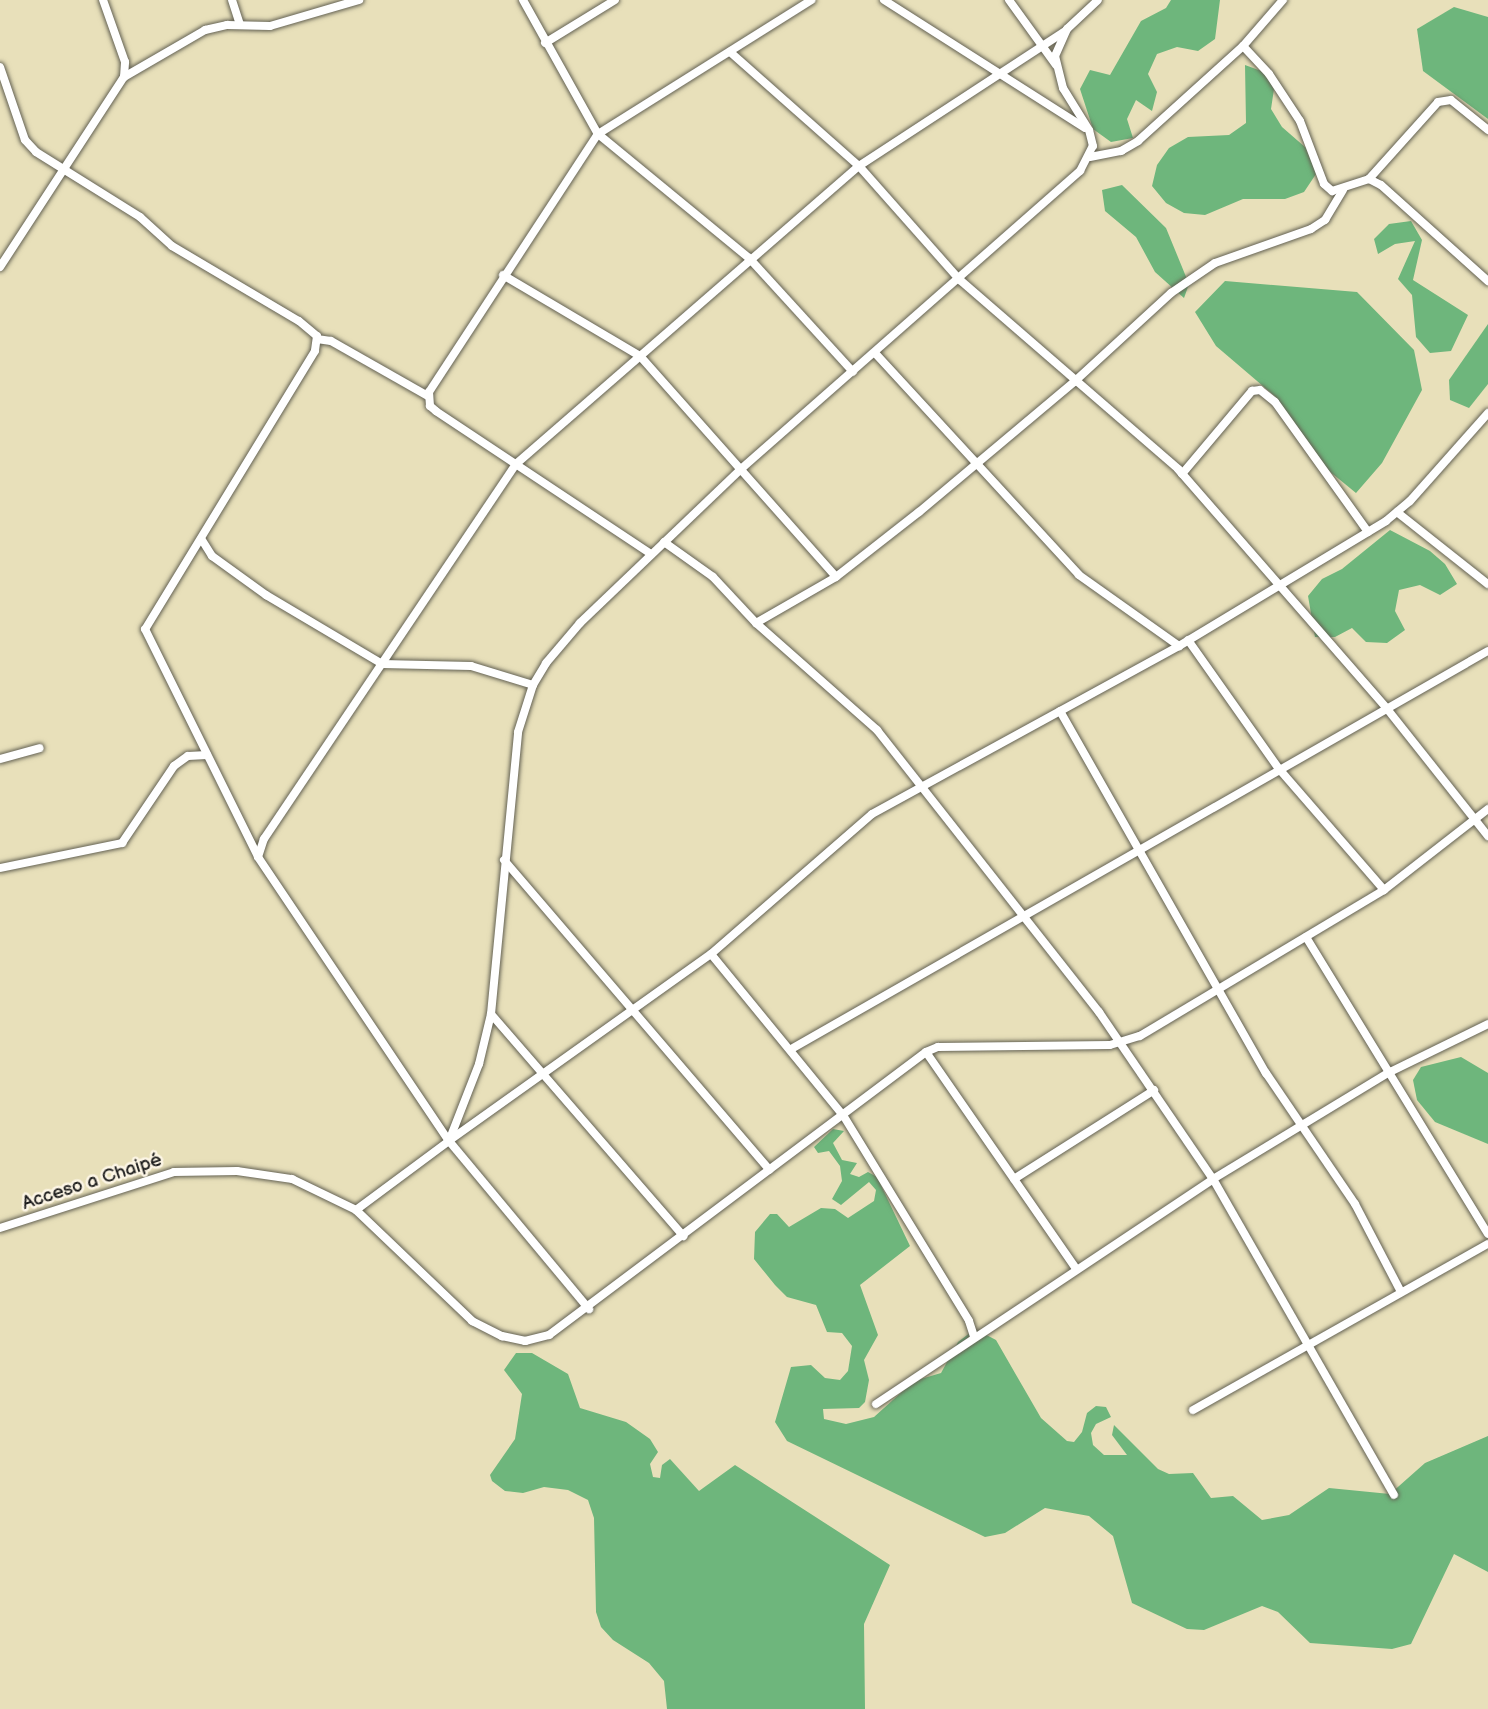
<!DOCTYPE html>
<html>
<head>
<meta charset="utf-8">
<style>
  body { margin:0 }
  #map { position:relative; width:1488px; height:1709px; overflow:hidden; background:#e8e0ba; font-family:"Balsamiq Sans",sans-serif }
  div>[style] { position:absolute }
  .forest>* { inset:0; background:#6eb67c }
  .roads { filter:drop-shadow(0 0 2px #636153) drop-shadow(0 0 2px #636153) }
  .minor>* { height:8px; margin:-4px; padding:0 4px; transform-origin:4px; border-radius:4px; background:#fff }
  span { translate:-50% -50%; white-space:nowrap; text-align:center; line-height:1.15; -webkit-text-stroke:5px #fcf5e5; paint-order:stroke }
  .street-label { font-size:19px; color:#1c1c1c }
</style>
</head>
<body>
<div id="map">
  <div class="forest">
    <div style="clip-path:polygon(1171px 0,1220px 0,1215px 39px,1198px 51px,1177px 47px,1157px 54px,1148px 74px,1157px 92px,1152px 111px,1136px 100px,1127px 119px,1133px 138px,1111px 142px,1093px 129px,1080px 89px,1090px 70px,1110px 75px,1141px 21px,1166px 8px)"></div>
    <div style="clip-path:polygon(1454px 7px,1488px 17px,1488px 119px,1423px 71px,1417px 29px)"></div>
    <div style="clip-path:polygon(1245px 65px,1264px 72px,1274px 89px,1271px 109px,1282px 127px,1313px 154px,1316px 174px,1304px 192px,1285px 199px,1243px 199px,1205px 215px,1184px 213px,1166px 203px,1152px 186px,1157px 165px,1169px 148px,1188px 137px,1229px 135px,1246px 123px)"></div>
    <div style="clip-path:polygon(1122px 185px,1166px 228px,1189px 284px,1184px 298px,1155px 272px,1136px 237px,1105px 211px,1102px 190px)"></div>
    <div style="clip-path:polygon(1411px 221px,1422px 240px,1413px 280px,1468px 315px,1451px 351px,1430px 353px,1416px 337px,1412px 295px,1398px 279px,1415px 241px,1395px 244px,1378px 254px,1374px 239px,1389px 224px)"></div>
    <div style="clip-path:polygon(1225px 281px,1357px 292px,1414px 350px,1422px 390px,1382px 463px,1356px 493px,1323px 466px,1277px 398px,1216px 346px,1195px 312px)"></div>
    <div style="clip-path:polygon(1488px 324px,1488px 384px,1469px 408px,1450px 400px,1449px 380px)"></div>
    <div style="clip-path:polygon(1390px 530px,1430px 551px,1445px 564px,1457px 584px,1440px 595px,1420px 585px,1399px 590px,1395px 611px,1405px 630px,1387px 643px,1366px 642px,1352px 628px,1335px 637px,1315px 637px,1308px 596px,1322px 579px,1342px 569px)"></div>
    <div style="clip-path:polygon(1461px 1057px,1488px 1073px,1488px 1144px,1435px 1122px,1417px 1100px,1413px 1080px,1421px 1067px)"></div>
    <div style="clip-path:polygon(833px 1129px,844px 1131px,833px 1143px,842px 1160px,857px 1163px,850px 1174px,859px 1177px,868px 1172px,877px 1177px,910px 1246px,860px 1285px,878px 1335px,864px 1360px,869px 1380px,865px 1402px,859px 1408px,823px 1409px,824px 1419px,846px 1424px,874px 1417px,914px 1381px,941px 1373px,958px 1342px,975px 1329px,996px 1340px,1041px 1418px,1067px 1441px,1074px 1442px,1082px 1432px,1087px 1413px,1096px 1406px,1106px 1407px,1111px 1417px,1096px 1424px,1091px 1433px,1093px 1445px,1104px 1455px,1127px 1455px,1112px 1435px,1114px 1425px,1158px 1469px,1169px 1474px,1193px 1473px,1211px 1498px,1233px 1496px,1262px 1520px,1289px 1515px,1329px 1488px,1390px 1494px,1425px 1463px,1488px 1436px,1488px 1572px,1454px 1554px,1411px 1644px,1392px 1649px,1310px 1643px,1278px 1612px,1262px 1606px,1204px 1630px,1187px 1629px,1132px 1603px,1113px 1536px,1089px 1516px,1045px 1508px,1005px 1533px,985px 1537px,787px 1441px,775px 1422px,791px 1367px,811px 1365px,825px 1378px,840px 1380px,848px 1371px,852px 1346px,842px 1333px,827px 1332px,816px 1305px,787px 1297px,775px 1285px,754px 1259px,755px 1232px,770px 1214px,777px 1214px,789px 1227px,821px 1208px,835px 1209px,848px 1218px,874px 1201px,876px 1190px,869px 1182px,841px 1205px,832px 1199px,842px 1181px,840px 1166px,829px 1151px,818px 1153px,814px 1147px)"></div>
    <div style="clip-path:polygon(516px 1353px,532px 1353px,568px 1374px,580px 1408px,626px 1422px,650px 1439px,658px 1452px,650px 1464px,653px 1477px,660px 1478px,662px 1465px,670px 1459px,699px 1491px,735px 1465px,890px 1565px,864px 1624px,865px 1709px,667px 1709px,664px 1681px,649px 1663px,613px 1640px,601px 1627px,596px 1612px,594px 1518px,588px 1500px,568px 1490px,544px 1487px,523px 1493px,505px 1491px,492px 1481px,490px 1475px,515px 1439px,522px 1394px,504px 1370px)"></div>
  </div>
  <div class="roads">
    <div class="minor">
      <div style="left:232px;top:0;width:26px;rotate:72deg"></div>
      <div style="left:523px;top:0;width:154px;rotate:60.8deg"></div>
      <div style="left:598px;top:134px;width:195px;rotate:39.4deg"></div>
      <div style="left:749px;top:258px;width:154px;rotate:47.6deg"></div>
      <div style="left:884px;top:0;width:238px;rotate:32.5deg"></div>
      <div style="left:1009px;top:0;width:80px;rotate:54.1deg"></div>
      <div style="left:545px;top:43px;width:82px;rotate:-31.6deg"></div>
      <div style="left:1243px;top:46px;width:38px;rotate:47deg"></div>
      <div style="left:1269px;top:74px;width:56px;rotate:56.6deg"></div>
      <div style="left:1300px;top:121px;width:67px;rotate:69.1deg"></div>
      <div style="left:1324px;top:184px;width:11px;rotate:41deg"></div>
      <div style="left:1332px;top:191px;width:39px;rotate:-18deg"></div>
      <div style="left:1369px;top:179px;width:13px;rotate:27deg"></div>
      <div style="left:1381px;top:185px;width:144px;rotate:41.9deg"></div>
      <div style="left:730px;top:52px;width:172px;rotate:41.5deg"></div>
      <div style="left:859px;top:166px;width:152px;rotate:48.5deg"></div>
      <div style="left:960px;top:280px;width:289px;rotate:40.9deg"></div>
      <div style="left:1178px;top:469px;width:320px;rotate:48.9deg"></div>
      <div style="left:1388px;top:710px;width:161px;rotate:51.6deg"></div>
      <div style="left:0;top:67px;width:77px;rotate:71.1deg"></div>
      <div style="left:25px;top:140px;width:16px;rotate:47deg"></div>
      <div style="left:36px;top:152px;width:123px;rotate:32deg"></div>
      <div style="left:140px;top:217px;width:43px;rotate:42.2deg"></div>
      <div style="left:172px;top:246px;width:147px;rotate:30.6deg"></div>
      <div style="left:299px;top:321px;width:23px;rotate:40deg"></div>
      <div style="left:317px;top:336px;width:15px;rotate:98deg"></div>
      <div style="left:315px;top:351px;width:326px;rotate:121.4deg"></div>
      <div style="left:145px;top:629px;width:254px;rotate:63.6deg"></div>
      <div style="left:258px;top:857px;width:342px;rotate:56.1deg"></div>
      <div style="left:449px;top:1141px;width:219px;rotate:50.2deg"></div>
      <div style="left:124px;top:77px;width:94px;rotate:-30.1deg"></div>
      <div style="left:205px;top:30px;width:23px;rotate:-13deg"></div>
      <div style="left:227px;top:25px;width:43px;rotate:1.3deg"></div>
      <div style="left:270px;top:26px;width:93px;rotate:-16.3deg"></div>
      <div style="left:1090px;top:157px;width:32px;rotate:-11deg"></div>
      <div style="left:1121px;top:151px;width:20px;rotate:-30deg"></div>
      <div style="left:1138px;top:141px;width:142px;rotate:-42.1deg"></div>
      <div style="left:1243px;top:46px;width:61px;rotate:-49deg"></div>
      <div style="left:1369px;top:179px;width:103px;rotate:-48.1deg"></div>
      <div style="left:1438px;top:102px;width:13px;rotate:-9deg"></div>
      <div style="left:1451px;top:100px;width:48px;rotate:39deg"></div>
      <div style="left:0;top:267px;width:227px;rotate:-56.9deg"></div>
      <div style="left:124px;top:77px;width:15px;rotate:-86deg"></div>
      <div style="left:125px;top:62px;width:66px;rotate:-109.5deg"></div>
      <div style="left:503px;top:275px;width:159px;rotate:30.6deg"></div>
      <div style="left:640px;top:356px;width:295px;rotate:48.4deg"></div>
      <div style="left:317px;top:339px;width:14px;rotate:8deg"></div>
      <div style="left:331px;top:341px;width:112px;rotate:29.6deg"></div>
      <div style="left:875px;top:353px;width:301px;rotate:47.4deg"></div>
      <div style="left:1079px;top:575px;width:123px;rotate:35.4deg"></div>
      <div style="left:1182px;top:474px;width:109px;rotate:-49.9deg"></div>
      <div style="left:1252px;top:391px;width:8px;rotate:-7deg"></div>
      <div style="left:1260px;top:390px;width:19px;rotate:39deg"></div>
      <div style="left:1275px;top:402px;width:160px;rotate:54.4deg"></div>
      <div style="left:1397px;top:512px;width:116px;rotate:38.4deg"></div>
      <div style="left:202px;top:540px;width:19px;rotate:58deg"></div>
      <div style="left:212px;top:556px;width:67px;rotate:35.8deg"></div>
      <div style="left:266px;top:595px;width:135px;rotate:30.7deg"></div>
      <div style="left:382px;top:664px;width:89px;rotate:1.3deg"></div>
      <div style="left:471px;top:666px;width:65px;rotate:17deg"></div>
      <div style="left:664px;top:542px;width:60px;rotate:35.5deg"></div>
      <div style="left:713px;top:577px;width:63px;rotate:46.9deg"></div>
      <div style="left:756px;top:623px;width:162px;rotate:41.5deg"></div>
      <div style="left:877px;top:730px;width:359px;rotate:51.8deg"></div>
      <div style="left:1099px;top:1012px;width:202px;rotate:55.7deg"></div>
      <div style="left:1213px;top:1179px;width:364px;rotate:60.2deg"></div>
      <div style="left:651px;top:554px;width:258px;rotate:-146.4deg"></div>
      <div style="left:436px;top:411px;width:8px;rotate:-140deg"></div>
      <div style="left:430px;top:406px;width:14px;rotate:-94deg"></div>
      <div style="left:429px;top:392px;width:308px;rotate:-56.8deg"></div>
      <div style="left:598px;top:134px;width:252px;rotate:-32.1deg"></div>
      <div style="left:756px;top:623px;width:92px;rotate:-29.9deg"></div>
      <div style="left:836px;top:577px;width:105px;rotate:-38.1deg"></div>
      <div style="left:919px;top:512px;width:202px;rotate:-40deg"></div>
      <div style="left:1074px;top:382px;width:132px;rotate:-42.5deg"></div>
      <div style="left:1171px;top:293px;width:53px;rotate:-34.3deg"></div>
      <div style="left:1215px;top:263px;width:102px;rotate:-19.5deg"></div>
      <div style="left:1311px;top:229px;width:17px;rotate:-33deg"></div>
      <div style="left:1325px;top:220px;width:35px;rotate:-59deg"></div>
      <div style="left:1188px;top:640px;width:158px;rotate:54.8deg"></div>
      <div style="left:1279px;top:769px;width:160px;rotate:49deg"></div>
      <div style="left:1060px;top:711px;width:417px;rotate:60.4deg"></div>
      <div style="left:1266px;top:1073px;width:158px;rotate:55.8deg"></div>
      <div style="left:1355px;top:1204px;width:99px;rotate:62.4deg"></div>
      <div style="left:0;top:759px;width:41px;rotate:-15.4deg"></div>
      <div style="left:258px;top:857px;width:19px;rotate:-72deg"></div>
      <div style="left:264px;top:839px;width:452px;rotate:-56.1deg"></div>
      <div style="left:516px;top:464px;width:454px;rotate:-41deg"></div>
      <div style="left:859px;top:166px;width:246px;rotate:-33.2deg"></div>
      <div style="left:504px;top:860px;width:408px;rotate:49.4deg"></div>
      <div style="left:0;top:868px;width:125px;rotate:-11.6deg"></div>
      <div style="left:122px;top:843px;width:93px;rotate:-56deg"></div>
      <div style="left:174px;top:766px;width:17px;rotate:-36deg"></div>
      <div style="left:188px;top:756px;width:19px;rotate:-3deg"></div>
      <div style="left:1306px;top:937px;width:348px;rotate:58.5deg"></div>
      <div style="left:711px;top:954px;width:208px;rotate:50.7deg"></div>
      <div style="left:843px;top:1115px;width:241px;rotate:58.5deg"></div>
      <div style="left:969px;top:1321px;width:16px;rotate:72deg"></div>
      <div style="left:491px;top:1014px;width:294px;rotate:49.1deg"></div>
      <div style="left:793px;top:1048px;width:800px;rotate:-29.74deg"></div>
      <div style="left:926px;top:1052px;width:262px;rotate:55.3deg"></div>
      <div style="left:450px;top:1140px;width:320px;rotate:-35.5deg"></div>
      <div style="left:711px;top:954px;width:213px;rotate:-41deg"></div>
      <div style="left:872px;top:814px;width:350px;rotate:-28.7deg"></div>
      <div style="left:1179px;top:646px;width:242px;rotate:-31.1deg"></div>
      <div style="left:1386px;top:521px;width:31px;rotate:-40deg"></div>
      <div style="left:1410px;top:501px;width:118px;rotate:-48.4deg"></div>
      <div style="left:1014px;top:1179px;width:166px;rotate:-32.4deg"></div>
      <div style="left:356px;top:1210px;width:116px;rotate:-36.6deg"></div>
      <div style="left:449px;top:1141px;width:83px;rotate:-68.7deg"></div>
      <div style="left:479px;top:1064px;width:51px;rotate:-76.5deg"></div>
      <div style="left:491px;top:1014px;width:283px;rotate:-84.5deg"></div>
      <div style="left:518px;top:732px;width:49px;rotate:-72.3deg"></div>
      <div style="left:533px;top:685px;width:26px;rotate:-59deg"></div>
      <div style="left:546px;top:663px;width:52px;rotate:-49.6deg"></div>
      <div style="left:580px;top:623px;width:224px;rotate:-43.7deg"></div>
      <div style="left:742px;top:468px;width:450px;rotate:-41.3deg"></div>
      <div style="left:1080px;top:171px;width:28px;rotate:-63deg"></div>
      <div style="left:1093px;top:146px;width:16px;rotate:-104deg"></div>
      <div style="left:1089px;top:130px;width:49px;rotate:-121.8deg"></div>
      <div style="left:1063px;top:88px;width:33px;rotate:-104deg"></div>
      <div style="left:1055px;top:56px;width:30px;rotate:-66deg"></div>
      <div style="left:1067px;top:29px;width:42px;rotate:-43.1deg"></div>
      <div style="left:0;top:1228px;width:183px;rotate:-17.8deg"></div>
      <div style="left:174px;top:1172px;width:63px;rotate:-0.9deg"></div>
      <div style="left:237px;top:1171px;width:56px;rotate:8.3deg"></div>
      <div style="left:292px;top:1179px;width:71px;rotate:25.8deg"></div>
      <div style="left:356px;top:1210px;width:161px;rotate:43.7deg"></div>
      <div style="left:472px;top:1321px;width:34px;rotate:27deg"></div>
      <div style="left:502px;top:1336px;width:24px;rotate:12deg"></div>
      <div style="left:525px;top:1341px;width:25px;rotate:-14deg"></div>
      <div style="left:549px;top:1335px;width:471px;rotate:-36.9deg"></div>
      <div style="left:926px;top:1052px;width:13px;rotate:-23deg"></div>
      <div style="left:938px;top:1047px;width:172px;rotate:-0.7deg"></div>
      <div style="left:1110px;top:1045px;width:31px;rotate:-17deg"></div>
      <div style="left:1140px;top:1036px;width:284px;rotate:-30.9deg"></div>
      <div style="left:1384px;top:890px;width:132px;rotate:-37.9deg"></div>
      <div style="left:876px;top:1404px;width:405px;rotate:-33.7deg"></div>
      <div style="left:1213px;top:1179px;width:207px;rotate:-31.2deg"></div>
      <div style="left:1390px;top:1072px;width:109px;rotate:-26.1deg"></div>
      <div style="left:1193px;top:1410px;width:338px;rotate:-29.4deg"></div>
    </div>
  </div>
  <div class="street-label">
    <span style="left:92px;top:1182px;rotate:-18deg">Acceso a Chaipé</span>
  </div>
</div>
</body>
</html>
